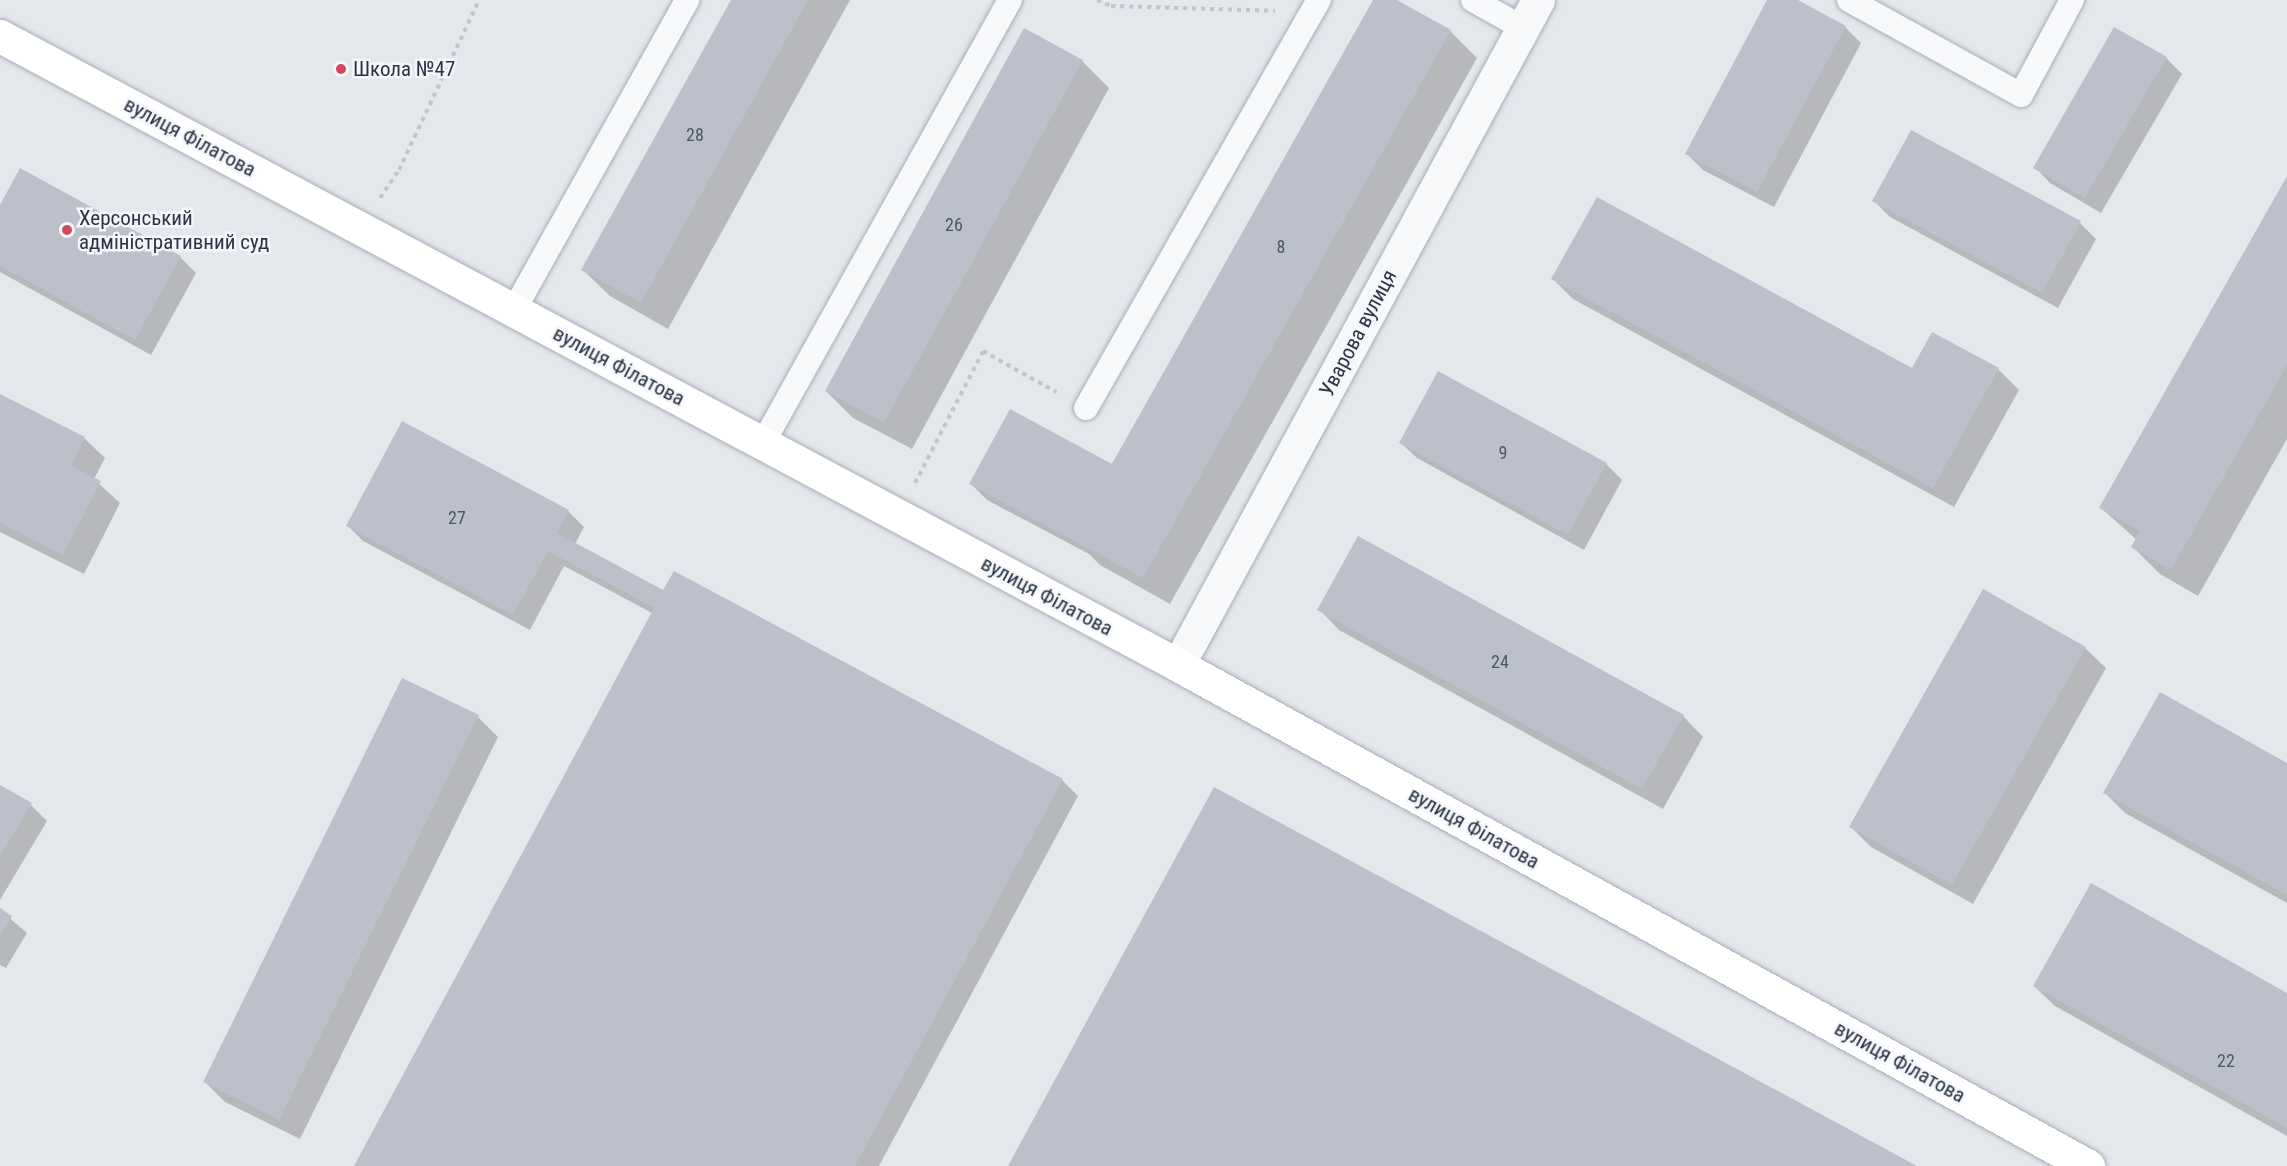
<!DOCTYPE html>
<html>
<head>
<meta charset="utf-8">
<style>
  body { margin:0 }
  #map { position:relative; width:2287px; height:1166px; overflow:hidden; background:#e4e7ec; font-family:"Roboto Condensed",sans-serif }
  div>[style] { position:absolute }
  .shadow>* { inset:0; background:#0003 }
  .building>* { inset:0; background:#bbc0ca }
  .path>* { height:4px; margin-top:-2px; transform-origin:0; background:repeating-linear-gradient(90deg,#c2c5cb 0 4.5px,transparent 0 9px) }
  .roads { filter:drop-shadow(0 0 2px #a9aeb7) drop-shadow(0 0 2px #a9aeb7) }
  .lane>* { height:24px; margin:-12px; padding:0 12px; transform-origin:12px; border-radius:12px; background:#f7f8fa }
  .street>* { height:33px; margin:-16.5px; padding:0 16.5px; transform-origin:16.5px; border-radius:16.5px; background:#f7f8fa }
  .secondary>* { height:33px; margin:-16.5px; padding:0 16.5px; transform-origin:16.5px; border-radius:16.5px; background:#fff }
  .dots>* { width:16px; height:16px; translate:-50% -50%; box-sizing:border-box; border:3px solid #f4f6f9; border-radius:50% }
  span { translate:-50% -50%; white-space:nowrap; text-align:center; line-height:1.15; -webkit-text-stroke:5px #f4f6f9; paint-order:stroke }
  .number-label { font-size:18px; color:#4f5766 }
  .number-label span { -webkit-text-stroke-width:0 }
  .poi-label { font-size:21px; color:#2b3445 }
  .left { translate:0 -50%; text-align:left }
  .street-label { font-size:21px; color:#2b3445 }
</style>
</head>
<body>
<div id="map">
  <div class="shadow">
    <div style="clip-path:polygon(733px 0,850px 0,668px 329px,610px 296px,583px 270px)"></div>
    <div style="clip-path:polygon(1375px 0,1394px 0,1450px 31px,1477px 58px,1170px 604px,1100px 565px,1089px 554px,987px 500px,971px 484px,1111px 466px)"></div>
    <div style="clip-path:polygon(1769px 0,1795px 0,1845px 27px,1861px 43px,1774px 207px,1703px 170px,1687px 154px)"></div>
    <div style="clip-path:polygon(2166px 58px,2182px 74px,2101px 213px,2050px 183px,2035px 167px)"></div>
    <div style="clip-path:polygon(1082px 61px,1109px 88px,912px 449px,853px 418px,826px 391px)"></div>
    <div style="clip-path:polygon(2287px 179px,2287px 439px,2198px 596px,2160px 574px,2133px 547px,2137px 540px,2101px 508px)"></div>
    <div style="clip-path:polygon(1874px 201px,2080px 223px,2096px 239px,2058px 308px,1890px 217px)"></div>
    <div style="clip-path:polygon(0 208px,180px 257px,196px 273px,151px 355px,0 272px)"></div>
    <div style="clip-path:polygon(1553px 279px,1912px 370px,1933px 334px,1998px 369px,2019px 390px,1954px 507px,1573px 299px)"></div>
    <div style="clip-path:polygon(0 396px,84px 438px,105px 458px,94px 479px,120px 503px,84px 574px,0 532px)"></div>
    <div style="clip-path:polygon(402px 423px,568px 511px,584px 527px,575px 544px,664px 592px,1062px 780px,1078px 796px,879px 1166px,356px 1166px,652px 613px,564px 566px,530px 630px,363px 541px,347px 525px)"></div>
    <div style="clip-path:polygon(1401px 443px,1606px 464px,1622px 480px,1584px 550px,1417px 458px)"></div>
    <div style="clip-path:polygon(1319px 609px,1683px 716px,1703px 737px,1663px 809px,1339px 630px)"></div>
    <div style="clip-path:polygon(2085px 648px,2106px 668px,1973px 904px,1871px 847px,1851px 827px)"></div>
    <div style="clip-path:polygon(478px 717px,498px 737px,300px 1139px,225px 1102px,205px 1082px)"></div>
    <div style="clip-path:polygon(2287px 764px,2287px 903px,2125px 813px,2105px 793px)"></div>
    <div style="clip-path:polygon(0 786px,31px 805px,47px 821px,0 900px)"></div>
    <div style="clip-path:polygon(0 910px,27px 933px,6px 968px,0 965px)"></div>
    <div style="clip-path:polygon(2034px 986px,2287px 995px,2287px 1136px,2055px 1006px)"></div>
  </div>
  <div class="building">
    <div style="clip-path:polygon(731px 0,808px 0,641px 303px,581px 270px)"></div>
    <div style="clip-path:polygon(1373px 0,1397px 0,1451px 30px,1143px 578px,969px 484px,1010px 409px,1112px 464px)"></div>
    <div style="clip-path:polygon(1767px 0,1798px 0,1846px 26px,1757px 192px,1685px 154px)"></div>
    <div style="clip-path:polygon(2114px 27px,2167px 57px,2085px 198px,2033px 168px)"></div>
    <div style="clip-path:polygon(1024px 28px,1083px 60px,884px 423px,825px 391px)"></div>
    <div style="clip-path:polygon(1911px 130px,2081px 221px,2042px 293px,1872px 201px)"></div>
    <div style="clip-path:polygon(20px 168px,181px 256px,135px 340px,0 266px,0 205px)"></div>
    <div style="clip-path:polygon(2287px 176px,2287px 365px,2171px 570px,2131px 547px,2140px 531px,2099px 508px)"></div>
    <div style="clip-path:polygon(1597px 197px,1912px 368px,1932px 332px,1999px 368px,1933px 488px,1551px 279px)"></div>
    <div style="clip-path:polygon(1438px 371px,1607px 463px,1568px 535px,1399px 443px)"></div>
    <div style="clip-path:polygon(0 394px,85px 437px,71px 466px,101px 481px,63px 555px,0 523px)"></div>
    <div style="clip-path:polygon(402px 421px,569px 510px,557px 533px,663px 590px,674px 571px,1063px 779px,855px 1166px,354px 1166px,654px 608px,548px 551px,513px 615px,346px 526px)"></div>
    <div style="clip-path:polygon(1358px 536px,1684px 715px,1642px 789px,1317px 610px)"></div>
    <div style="clip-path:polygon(1983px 589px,2086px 647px,1952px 885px,1849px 827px)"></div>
    <div style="clip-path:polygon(402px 678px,479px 715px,279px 1120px,203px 1082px)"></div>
    <div style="clip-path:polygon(2160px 692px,2287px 763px,2287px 895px,2103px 793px)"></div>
    <div style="clip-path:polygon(0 785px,32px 803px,0 857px)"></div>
    <div style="clip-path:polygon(1214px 787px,1917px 1166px,1008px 1166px)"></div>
    <div style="clip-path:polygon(2091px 883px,2287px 993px,2287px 1128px,2033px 986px)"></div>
    <div style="clip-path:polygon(0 908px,12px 916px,0 937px)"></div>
  </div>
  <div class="path">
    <div style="left:1097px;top:0;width:15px;rotate:23deg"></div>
    <div style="left:1111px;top:6px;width:164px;rotate:1.7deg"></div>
    <div style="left:380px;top:198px;width:34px;rotate:-56deg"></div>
    <div style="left:399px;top:170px;width:188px;rotate:-64.8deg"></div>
    <div style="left:915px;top:483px;width:148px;rotate:-62.7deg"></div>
    <div style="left:983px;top:351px;width:84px;rotate:29.3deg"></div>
  </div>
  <div class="roads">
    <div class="lane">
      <div style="left:1473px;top:0;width:57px;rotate:29.2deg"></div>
      <div style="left:1849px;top:0;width:196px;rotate:28.9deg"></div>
      <div style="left:2021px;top:95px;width:108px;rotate:-61.8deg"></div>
      <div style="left:514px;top:310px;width:355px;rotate:-60.8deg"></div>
      <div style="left:1086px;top:408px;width:470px;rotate:-60.3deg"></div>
      <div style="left:763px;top:443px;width:507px;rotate:-60.86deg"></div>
    </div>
    <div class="street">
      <div style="left:1178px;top:665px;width:756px;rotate:-61.57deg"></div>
    </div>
    <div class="secondary">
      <div style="left:0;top:36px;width:1335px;rotate:28.1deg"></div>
      <div style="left:1178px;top:665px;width:1039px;rotate:28.83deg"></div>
    </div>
  </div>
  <div class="dots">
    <div style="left:341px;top:69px;background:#d1495b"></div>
    <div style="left:67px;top:230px;background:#d1495b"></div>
  </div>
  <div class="number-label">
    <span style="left:695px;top:135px">28</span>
    <span style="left:954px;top:225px">26</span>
    <span style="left:1281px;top:247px">8</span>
    <span style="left:1503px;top:453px">9</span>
    <span style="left:457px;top:518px">27</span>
    <span style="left:1500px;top:662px">24</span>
    <span style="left:2226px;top:1061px">22</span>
  </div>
  <div class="poi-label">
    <span class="left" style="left:353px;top:69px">Школа №47</span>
    <span class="left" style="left:79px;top:230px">Херсонський<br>адміністративний суд</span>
  </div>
  <div class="street-label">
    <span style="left:190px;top:137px;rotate:28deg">вулиця Філатова</span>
    <span style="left:1358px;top:333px;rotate:-62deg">Уварова вулиця</span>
    <span style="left:619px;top:366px;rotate:28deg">вулиця Філатова</span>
    <span style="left:1047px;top:596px;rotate:28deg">вулиця Філатова</span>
    <span style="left:1474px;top:828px;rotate:29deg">вулиця Філатова</span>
    <span style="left:1900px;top:1062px;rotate:29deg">вулиця Філатова</span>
  </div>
</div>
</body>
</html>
